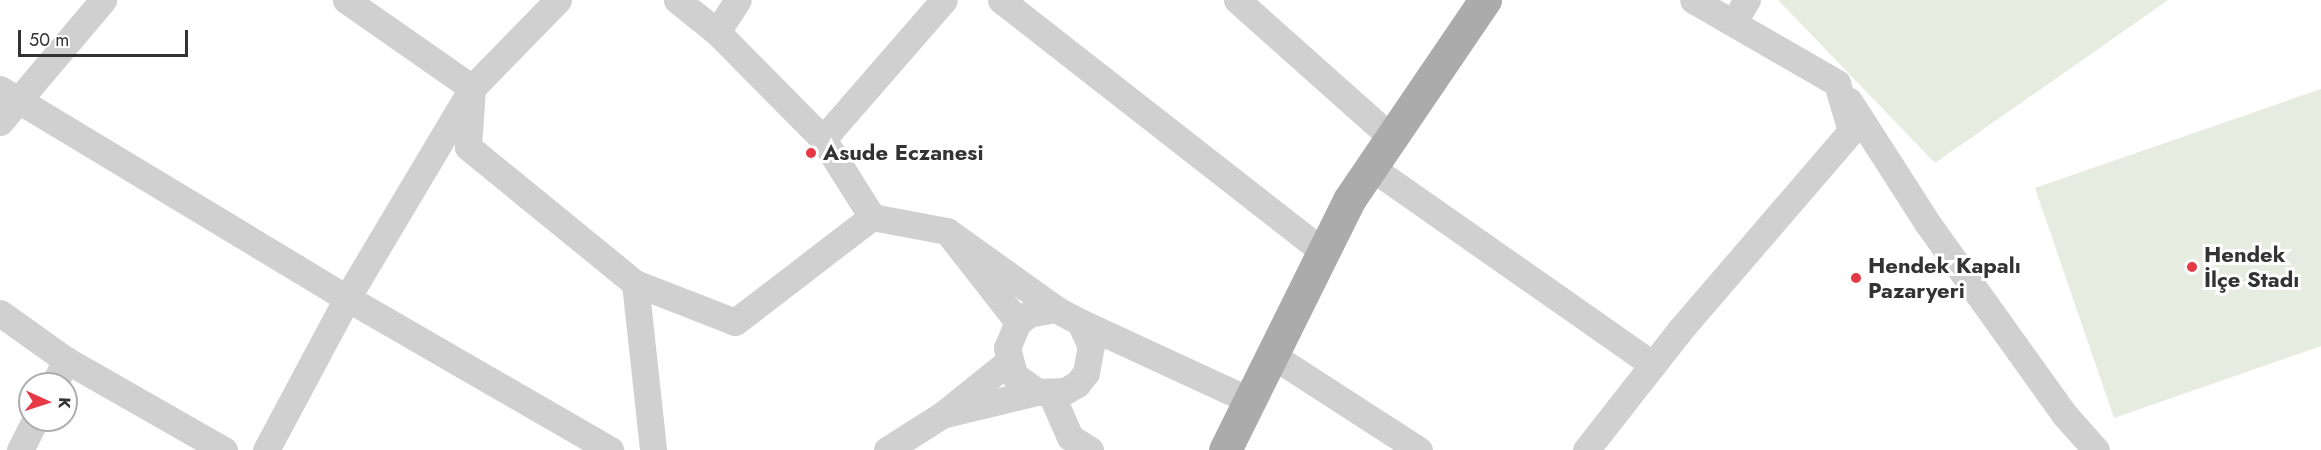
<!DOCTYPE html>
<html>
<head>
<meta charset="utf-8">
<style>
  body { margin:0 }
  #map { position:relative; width:2321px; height:450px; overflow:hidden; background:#fff; font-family:Jost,sans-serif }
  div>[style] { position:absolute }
  .green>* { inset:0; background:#e6ecdf }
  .minor>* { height:27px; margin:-13.5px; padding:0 13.5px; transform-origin:13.5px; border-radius:13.5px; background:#d0d0d0 }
  .major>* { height:33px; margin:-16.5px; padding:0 16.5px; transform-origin:16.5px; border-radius:16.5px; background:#ababab }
  .dots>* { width:16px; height:16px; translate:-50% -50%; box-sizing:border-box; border:3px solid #fff; border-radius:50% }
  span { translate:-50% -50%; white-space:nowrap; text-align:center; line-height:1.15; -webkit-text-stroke:6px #fff; paint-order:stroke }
  .poi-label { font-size:22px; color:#333; font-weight:700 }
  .left { translate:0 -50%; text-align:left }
  .north { position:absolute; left:18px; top:372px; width:60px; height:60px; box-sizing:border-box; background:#fff; border:2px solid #adadad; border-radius:50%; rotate:93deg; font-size:16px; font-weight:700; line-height:24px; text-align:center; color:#333 }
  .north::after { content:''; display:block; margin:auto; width:21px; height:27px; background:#e63946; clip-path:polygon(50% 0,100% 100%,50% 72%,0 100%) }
  .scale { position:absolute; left:18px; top:30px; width:170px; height:27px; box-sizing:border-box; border:3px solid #333; border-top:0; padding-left:8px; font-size:18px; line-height:21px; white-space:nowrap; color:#333; -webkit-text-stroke:4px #fff; paint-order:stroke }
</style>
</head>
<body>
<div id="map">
  <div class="green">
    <div style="clip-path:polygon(1778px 0,2168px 0,1935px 163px)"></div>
    <div style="clip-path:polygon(2321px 89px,2321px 346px,2114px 418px,2035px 188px)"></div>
  </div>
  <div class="minor">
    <div style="left:346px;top:0;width:154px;rotate:34.9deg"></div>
    <div style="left:472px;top:88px;width:59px;rotate:93.9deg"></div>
    <div style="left:468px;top:147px;width:215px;rotate:39.2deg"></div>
    <div style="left:635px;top:283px;width:168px;rotate:83.8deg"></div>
    <div style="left:677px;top:0;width:51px;rotate:38.7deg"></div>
    <div style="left:717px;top:32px;width:151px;rotate:45.3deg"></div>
    <div style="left:823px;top:139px;width:92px;rotate:57.9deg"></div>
    <div style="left:872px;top:217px;width:76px;rotate:10.6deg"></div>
    <div style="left:1001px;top:0;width:406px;rotate:38deg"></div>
    <div style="left:1237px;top:0;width:206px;rotate:41.7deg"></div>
    <div style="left:1733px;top:23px;width:27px;rotate:-59deg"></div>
    <div style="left:717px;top:32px;width:38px;rotate:-57deg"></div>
    <div style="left:0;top:89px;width:405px;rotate:31.1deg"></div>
    <div style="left:347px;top:298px;width:244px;rotate:-59.2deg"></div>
    <div style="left:472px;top:88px;width:123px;rotate:-45.7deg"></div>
    <div style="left:1849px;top:101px;width:146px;rotate:57.3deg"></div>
    <div style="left:1928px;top:224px;width:234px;rotate:54.4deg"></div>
    <div style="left:2064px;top:414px;width:48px;rotate:48.4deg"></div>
    <div style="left:0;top:122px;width:160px;rotate:-49.8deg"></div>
    <div style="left:823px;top:139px;width:184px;rotate:-49deg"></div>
    <div style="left:1372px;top:168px;width:343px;rotate:35deg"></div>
    <div style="left:635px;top:283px;width:107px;rotate:21.3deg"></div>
    <div style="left:735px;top:322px;width:173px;rotate:-37.5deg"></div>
    <div style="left:0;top:313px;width:81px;rotate:35.5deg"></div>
    <div style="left:66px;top:360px;width:182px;rotate:29.7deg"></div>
    <div style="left:1018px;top:322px;width:115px;rotate:-128deg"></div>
    <div style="left:947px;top:231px;width:134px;rotate:35.6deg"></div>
    <div style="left:1080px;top:322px;width:186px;rotate:24.8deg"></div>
    <div style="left:1272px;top:355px;width:175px;rotate:32.9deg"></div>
    <div style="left:1008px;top:362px;width:85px;rotate:141.2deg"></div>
    <div style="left:942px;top:415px;width:98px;rotate:-13.6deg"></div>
    <div style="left:1037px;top:392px;width:28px;rotate:-2deg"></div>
    <div style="left:1065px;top:391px;width:14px;rotate:-30deg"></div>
    <div style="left:1077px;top:384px;width:14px;rotate:-51deg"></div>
    <div style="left:1086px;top:373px;width:27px;rotate:-80deg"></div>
    <div style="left:1091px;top:346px;width:26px;rotate:-115deg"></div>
    <div style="left:1080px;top:322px;width:27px;rotate:-152deg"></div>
    <div style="left:1056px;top:309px;width:27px;rotate:170deg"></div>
    <div style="left:1029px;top:314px;width:14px;rotate:144deg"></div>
    <div style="left:1018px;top:322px;width:28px;rotate:113deg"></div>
    <div style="left:1007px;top:348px;width:28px;rotate:75deg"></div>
    <div style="left:1014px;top:375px;width:29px;rotate:36deg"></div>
    <div style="left:54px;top:384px;width:27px;rotate:-63deg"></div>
    <div style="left:1051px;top:394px;width:47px;rotate:66.2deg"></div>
    <div style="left:1070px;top:437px;width:24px;rotate:33deg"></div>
    <div style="left:20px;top:450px;width:34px;rotate:-63deg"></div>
    <div style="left:266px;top:450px;width:172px;rotate:-61.9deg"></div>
    <div style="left:347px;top:298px;width:304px;rotate:30deg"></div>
    <div style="left:887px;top:450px;width:65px;rotate:-32.5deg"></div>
    <div style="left:1586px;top:450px;width:152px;rotate:-51.9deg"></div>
    <div style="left:1680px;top:330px;width:262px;rotate:-49.3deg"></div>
    <div style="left:1851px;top:131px;width:50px;rotate:-106.3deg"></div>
    <div style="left:1837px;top:83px;width:166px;rotate:-150deg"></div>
  </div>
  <div class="major">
    <div style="left:1225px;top:450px;width:279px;rotate:-63.6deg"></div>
    <div style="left:1349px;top:200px;width:242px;rotate:-55.8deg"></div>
  </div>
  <div class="dots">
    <div style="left:811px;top:153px;background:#e63946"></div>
    <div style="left:2192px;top:267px;background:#e63946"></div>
    <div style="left:1856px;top:278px;background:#e63946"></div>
  </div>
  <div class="poi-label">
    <span class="left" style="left:823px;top:153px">Asude Eczanesi</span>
    <span class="left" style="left:2204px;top:267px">Hendek<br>İlçe Stadı</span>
    <span class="left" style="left:1868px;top:278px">Hendek Kapalı<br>Pazaryeri</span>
  </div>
  <div class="north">K</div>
  <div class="scale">50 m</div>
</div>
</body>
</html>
